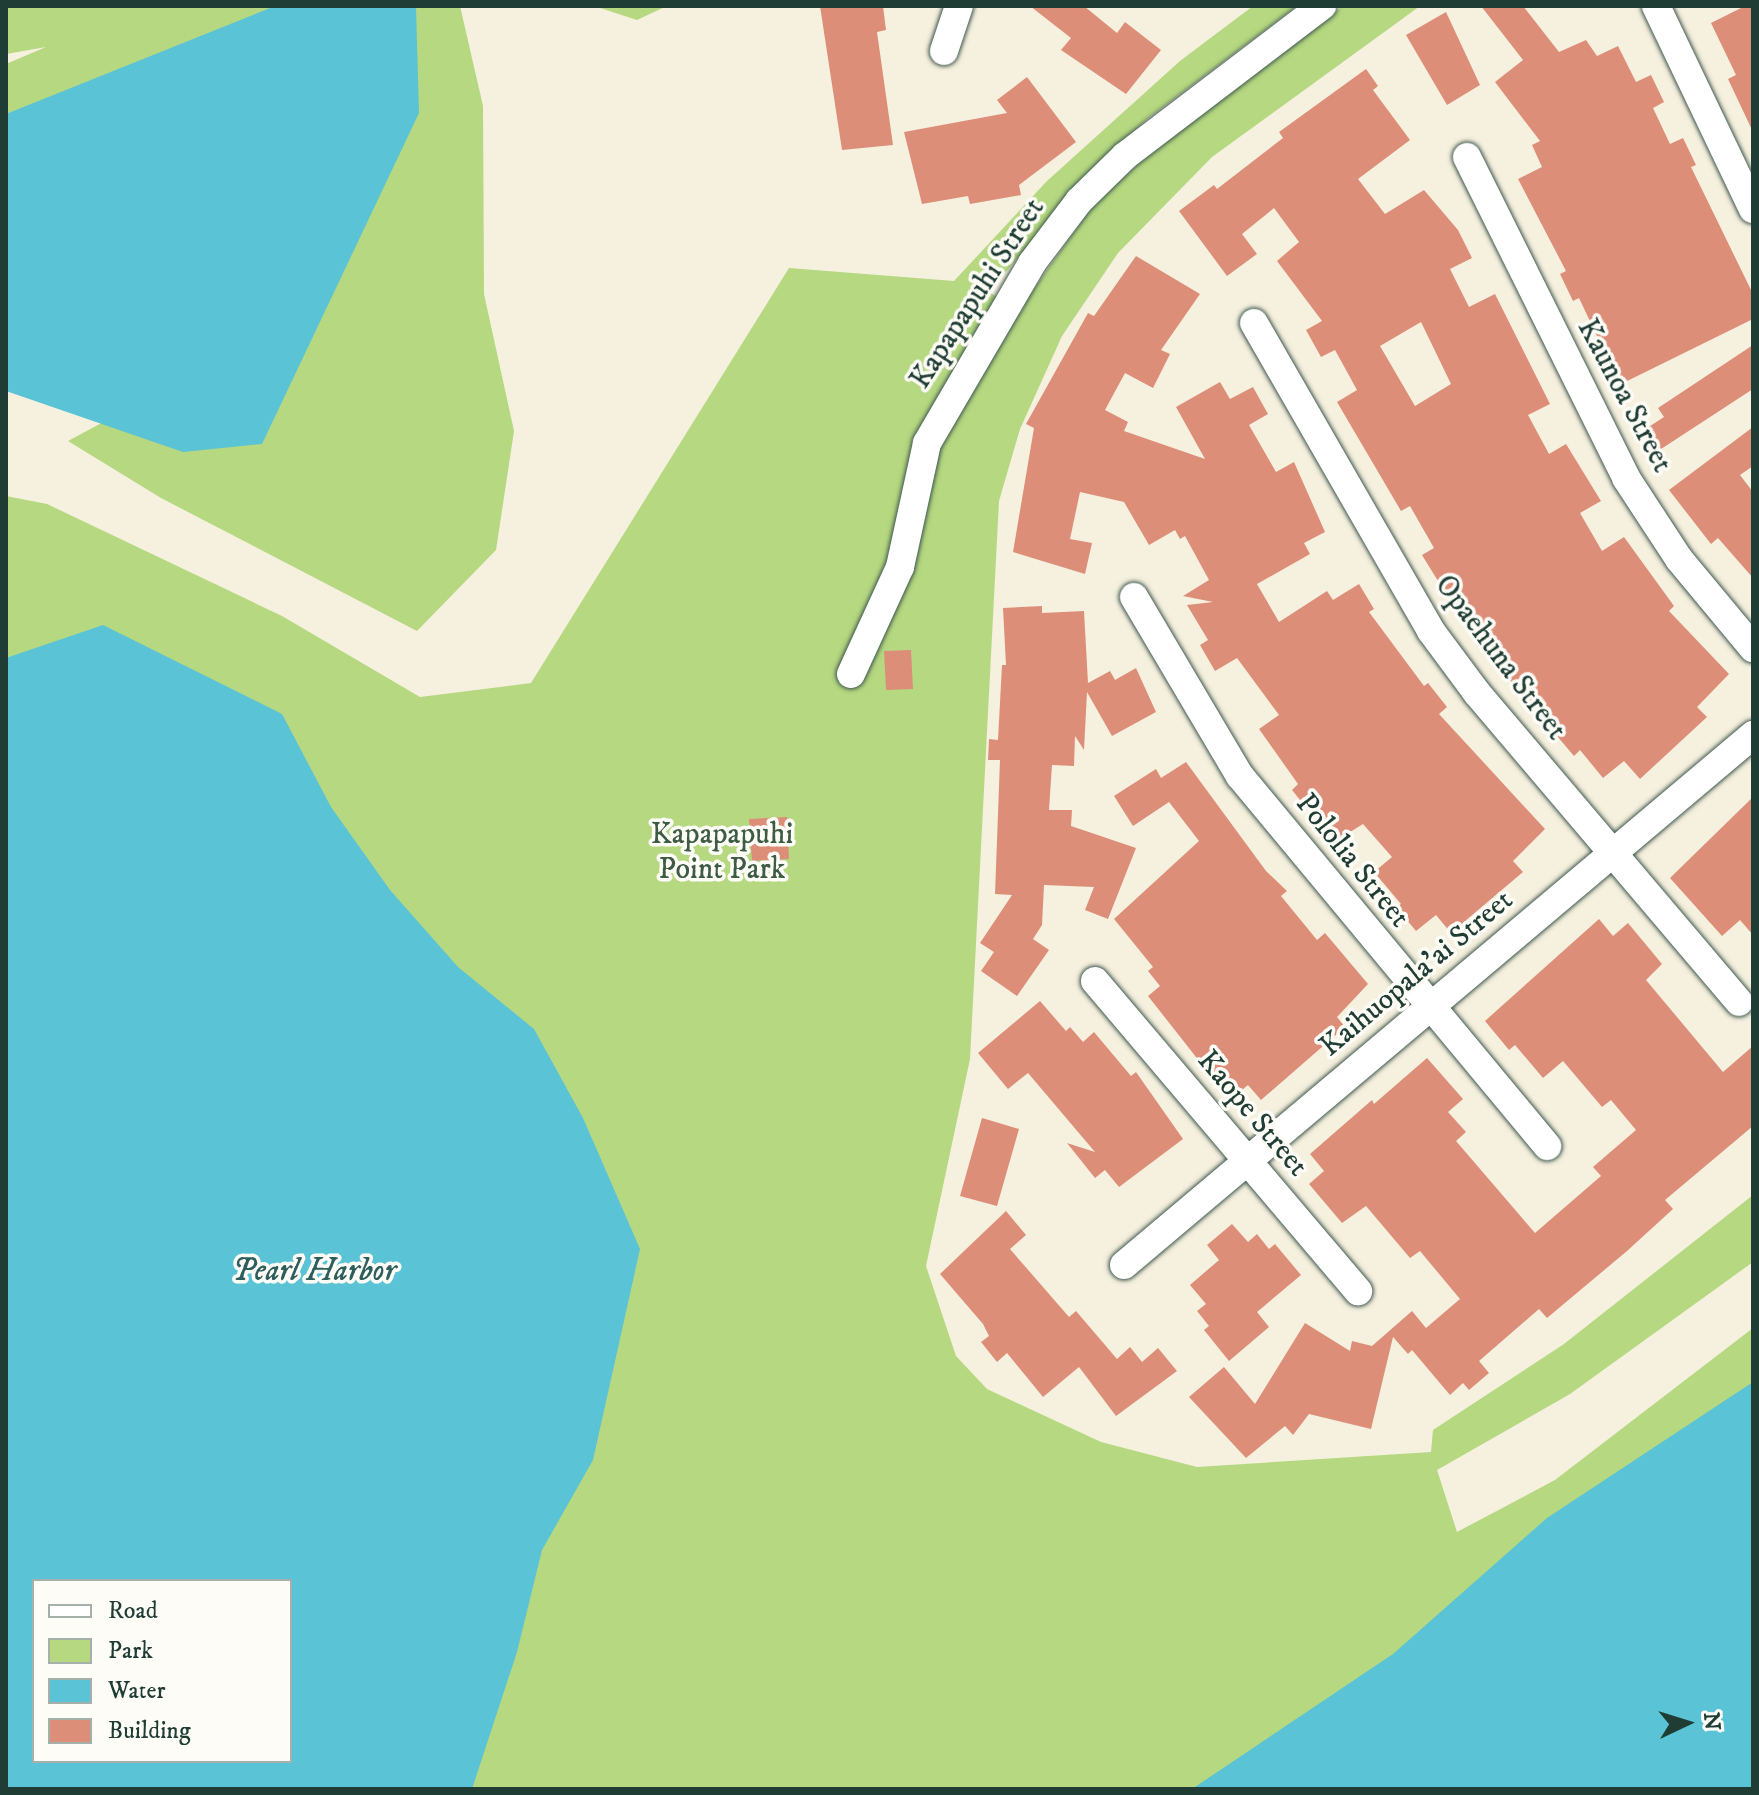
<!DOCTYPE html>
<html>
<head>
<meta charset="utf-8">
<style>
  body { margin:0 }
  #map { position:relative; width:1759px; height:1795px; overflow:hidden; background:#f6f0de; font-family:"IM FELL DW Pica",serif }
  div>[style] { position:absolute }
  .green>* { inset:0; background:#b5d880 }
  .water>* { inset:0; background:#5ac3d5 }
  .building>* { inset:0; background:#dd8e79 }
  .roads { filter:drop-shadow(0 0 2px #3f584e) drop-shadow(0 0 2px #3f584e) }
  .street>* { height:28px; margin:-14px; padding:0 14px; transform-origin:14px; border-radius:14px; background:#fff }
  span { translate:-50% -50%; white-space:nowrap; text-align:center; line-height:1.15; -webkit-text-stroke:7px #fdfcf7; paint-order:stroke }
  .street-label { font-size:30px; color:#1f3d34 }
  .park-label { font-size:30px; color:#3d5c43 }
  .water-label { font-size:32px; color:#2e5e5c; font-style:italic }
  .frame { position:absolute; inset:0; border:8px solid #1f3d34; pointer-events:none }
  .legend { position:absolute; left:32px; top:1579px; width:260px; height:184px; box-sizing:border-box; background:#fdfcf7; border:2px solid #a4b0a9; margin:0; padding:10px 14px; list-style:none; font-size:24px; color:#1f3d34 }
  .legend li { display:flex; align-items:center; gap:16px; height:40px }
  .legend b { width:40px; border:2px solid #a4b0a9 }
  .north { position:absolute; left:1647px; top:1683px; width:80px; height:80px; -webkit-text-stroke:6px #fdfcf7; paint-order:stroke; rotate:86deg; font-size:22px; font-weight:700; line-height:32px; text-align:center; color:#1f3d34 }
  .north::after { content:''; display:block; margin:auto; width:28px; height:36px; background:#1f3d34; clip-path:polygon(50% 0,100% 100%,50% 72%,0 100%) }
</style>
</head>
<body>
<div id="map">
  <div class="green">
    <div style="clip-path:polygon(6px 6px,460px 6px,483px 106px,484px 294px,514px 431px,496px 550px,417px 631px,161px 498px,68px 441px,122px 412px,6px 135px,6px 64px,46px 47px,6px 54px)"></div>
    <div style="clip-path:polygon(594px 6px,667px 6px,637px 20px)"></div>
    <div style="clip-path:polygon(1253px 6px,1297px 6px,1147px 119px,1095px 166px,989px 292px,1019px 310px,1091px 208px,1149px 154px,1343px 6px,1420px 6px,1212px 157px,1118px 253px,1062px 336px,1020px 429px,999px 501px,970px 1059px,926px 1266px,956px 1356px,987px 1389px,1101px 1442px,1197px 1467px,1431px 1452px,1433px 1430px,1564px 1344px,1753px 1195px,1753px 1262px,1570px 1394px,1437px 1470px,1457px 1532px,1555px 1480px,1753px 1328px,1753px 1409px,1257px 1789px,436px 1789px,6px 758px,6px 496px,47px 504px,282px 616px,420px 697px,531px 683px,789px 268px,954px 281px,1047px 181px,1180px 61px)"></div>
  </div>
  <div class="water">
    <div style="clip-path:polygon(275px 6px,416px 7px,419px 113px,262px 444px,183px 452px,6px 391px,6px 114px)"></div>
    <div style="clip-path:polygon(evenodd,103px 625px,282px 714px,331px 807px,390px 890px,458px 967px,534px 1029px,583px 1118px,640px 1249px,593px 1460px,542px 1550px,517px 1652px,472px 1789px,6px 1789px,6px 658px,103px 625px,34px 1581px,290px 1581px,290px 1761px,34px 1761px,34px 1581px)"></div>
    <div style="clip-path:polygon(1753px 1382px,1753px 1789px,1192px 1789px,1393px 1654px,1547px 1518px)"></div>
  </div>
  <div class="building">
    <div style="clip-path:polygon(820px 6px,883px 6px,886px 30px,877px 32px,893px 145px,842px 150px)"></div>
    <div style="clip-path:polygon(1030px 6px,1084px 6px,1117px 33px,1125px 22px,1161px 50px,1126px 94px,1061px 50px,1071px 38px)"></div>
    <div style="clip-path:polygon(1481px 6px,1523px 6px,1559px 52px,1586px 40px,1597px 56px,1618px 46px,1636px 82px,1651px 75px,1664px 102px,1653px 108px,1670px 144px,1683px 138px,1696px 165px,1691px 167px,1753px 294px,1753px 319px,1615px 387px,1603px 362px,1608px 359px,1579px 298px,1573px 301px,1560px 274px,1566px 271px,1518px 179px,1542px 167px,1532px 145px,1540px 141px,1495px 82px,1523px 60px)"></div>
    <div style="clip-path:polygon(1745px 6px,1753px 6px,1753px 132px,1728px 79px,1736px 75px,1711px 23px)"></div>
    <div style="clip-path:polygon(1446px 12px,1480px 85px,1447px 105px,1406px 35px)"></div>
    <div style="clip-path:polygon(evenodd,1366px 69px,1378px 86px,1373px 90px,1410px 140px,1358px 179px,1385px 214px,1424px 190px,1458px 230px,1472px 258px,1450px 269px,1469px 307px,1495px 294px,1550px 404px,1528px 415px,1549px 454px,1566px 444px,1601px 501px,1580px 513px,1602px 551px,1624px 537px,1674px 606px,1669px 611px,1729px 674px,1697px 707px,1707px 717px,1640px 779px,1624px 761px,1603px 778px,1580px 750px,1574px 756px,1511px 682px,1438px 581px,1422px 555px,1434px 548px,1410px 506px,1401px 511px,1337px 402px,1357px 390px,1335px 350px,1321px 357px,1306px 330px,1322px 321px,1277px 261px,1299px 242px,1274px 208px,1242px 234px,1257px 254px,1227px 276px,1179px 211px,1214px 185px,1217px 189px,1283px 138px,1279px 132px,1366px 69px,1421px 322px,1451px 384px,1415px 406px,1380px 346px,1421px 322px)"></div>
    <div style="clip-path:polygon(1027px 77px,1076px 142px,1019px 185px,1021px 195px,970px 204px,968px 196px,922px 204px,904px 132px,1007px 113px,997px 100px)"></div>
    <div style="clip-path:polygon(1136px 256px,1200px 294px,1161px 350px,1170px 354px,1153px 388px,1125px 373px,1105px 410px,1128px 422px,1124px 431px,1205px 459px,1176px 407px,1220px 382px,1230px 399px,1253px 387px,1268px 414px,1249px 425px,1276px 472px,1294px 462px,1325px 532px,1304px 543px,1310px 554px,1257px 584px,1279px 622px,1327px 591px,1333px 600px,1359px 584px,1374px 609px,1369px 612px,1424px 686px,1428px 683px,1447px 707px,1439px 714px,1545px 829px,1513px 861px,1523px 872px,1451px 933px,1436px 915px,1416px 931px,1396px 907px,1401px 904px,1374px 872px,1392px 857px,1363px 824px,1334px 842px,1292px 790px,1298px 784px,1259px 729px,1279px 715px,1237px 658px,1215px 671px,1200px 645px,1208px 640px,1187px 605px,1213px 602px,1183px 596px,1209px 580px,1185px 536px,1180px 539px,1175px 530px,1149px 545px,1124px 502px,1080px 492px,1070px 539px,1092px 543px,1085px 574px,1013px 552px,1034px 428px,1026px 424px,1088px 313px,1094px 316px)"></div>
    <div style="clip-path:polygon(1753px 345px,1753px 389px,1658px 451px,1644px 430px,1664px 417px,1658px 408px)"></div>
    <div style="clip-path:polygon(1753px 427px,1753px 466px,1740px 475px,1753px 492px,1753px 578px,1718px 538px,1711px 544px,1669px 490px)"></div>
    <div style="clip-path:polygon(1042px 606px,1042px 613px,1084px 611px,1088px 683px,1110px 671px,1115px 680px,1136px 668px,1156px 712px,1112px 736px,1087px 692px,1084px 750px,1075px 736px,1074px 766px,1052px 765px,1049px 810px,1072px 810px,1071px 826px,1136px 848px,1108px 919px,1085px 910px,1094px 887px,1044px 885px,1042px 925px,1033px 939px,1049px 950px,1017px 996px,981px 971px,994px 952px,980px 943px,1012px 895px,995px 894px,1000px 760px,988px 760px,989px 739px,998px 740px,1002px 665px,1006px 665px,1003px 608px)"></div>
    <div style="clip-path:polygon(911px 650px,913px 689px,886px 690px,884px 651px)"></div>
    <div style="clip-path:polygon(1186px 762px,1266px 871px,1287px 891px,1281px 896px,1317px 940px,1325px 933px,1368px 984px,1337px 1017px,1345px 1027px,1261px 1100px,1248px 1085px,1231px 1099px,1211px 1076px,1148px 996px,1160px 986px,1148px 971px,1153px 967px,1114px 919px,1199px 841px,1169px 802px,1133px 826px,1114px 796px,1156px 769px,1161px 778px)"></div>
    <div style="clip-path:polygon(1753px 797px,1753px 935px,1740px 920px,1722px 936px,1670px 878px)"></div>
    <div style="clip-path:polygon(787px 817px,789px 859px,752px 861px,749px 819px)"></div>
    <div style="clip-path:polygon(1599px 919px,1613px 936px,1628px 923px,1662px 964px,1646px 980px,1723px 1072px,1753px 1046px,1753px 1126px,1665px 1200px,1673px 1209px,1627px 1251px,1547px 1318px,1539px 1309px,1479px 1361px,1489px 1373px,1469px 1390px,1463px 1383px,1450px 1395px,1412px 1350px,1408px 1354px,1393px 1337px,1371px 1429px,1309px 1414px,1293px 1435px,1285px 1426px,1246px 1458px,1189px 1397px,1224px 1367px,1255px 1404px,1305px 1323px,1350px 1351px,1352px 1341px,1372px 1346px,1412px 1311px,1426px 1328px,1460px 1299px,1420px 1251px,1410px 1258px,1366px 1206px,1342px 1223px,1309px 1184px,1324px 1171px,1310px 1154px,1372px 1100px,1374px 1104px,1427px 1058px,1463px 1099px,1448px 1112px,1466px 1132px,1456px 1141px,1535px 1233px,1601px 1176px,1593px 1167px,1636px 1130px,1611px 1100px,1602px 1107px,1563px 1061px,1543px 1078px,1515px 1045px,1509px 1050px,1485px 1021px)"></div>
    <div style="clip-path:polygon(1040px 1001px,1066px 1031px,1070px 1027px,1083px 1042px,1094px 1032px,1131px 1076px,1136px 1072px,1183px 1139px,1119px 1187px,1105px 1170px,1095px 1178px,1067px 1143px,1095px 1152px,1028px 1073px,1008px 1089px,978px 1053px)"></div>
    <div style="clip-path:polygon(982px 1118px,1019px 1129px,997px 1206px,960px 1196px)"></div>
    <div style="clip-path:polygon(1006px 1211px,1026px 1235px,1010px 1249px,1069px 1317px,1076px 1311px,1117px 1359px,1130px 1347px,1142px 1362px,1158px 1348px,1177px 1371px,1116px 1416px,1079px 1367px,1043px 1397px,1007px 1353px,997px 1362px,981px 1342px,989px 1336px,983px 1324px,940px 1274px)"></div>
    <div style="clip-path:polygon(1232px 1224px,1248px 1242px,1257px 1234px,1269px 1249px,1275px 1244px,1301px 1275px,1257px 1312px,1269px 1327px,1229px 1361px,1204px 1330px,1209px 1326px,1197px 1311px,1206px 1304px,1190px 1285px,1219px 1260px,1207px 1245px)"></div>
  </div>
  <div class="roads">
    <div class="street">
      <div style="left:1656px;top:6px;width:225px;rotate:64.5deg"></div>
      <div style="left:944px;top:51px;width:47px;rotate:-71.6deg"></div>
      <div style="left:1467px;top:157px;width:358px;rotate:63.6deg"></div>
      <div style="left:1626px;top:478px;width:97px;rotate:56.8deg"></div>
      <div style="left:1679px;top:559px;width:116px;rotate:50.3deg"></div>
      <div style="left:1254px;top:323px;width:355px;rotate:60.1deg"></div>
      <div style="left:1431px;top:631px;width:77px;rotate:53.4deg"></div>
      <div style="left:1477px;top:693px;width:405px;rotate:49.7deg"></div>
      <div style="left:1134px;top:597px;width:208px;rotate:59.4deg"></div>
      <div style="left:1240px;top:776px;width:481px;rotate:50.3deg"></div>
      <div style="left:851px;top:674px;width:118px;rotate:-65.4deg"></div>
      <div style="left:900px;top:567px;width:127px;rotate:-77.7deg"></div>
      <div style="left:927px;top:443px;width:208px;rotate:-59.7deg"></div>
      <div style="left:1032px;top:263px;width:78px;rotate:-52.8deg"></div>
      <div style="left:1079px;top:201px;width:64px;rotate:-44.4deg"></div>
      <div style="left:1125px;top:156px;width:248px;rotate:-37.3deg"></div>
      <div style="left:1095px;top:981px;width:407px;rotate:49.7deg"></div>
      <div style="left:1124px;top:1265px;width:823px;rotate:-40.12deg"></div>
    </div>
  </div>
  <div class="street-label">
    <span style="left:978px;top:294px;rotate:-57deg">Kapapapuhi Street</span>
    <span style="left:1624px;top:396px;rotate:62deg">Kaunoa Street</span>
    <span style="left:1500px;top:658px;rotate:53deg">Opaehuna Street</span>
    <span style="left:1352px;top:861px;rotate:51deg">Pololia Street</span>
    <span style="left:1417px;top:974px;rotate:-40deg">Kaihuopala'ai Street</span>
    <span style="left:1252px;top:1114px;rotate:50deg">Kaope Street</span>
  </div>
  <div class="park-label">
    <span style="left:722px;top:852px">Kapapapuhi<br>Point Park</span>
  </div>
  <div class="water-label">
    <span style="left:314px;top:1271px">Pearl Harbor</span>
  </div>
  <div class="frame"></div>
  <ul class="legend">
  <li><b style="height:10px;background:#fff"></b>Road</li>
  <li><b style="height:22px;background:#b5d880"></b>Park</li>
  <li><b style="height:22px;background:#5ac3d5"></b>Water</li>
  <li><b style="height:22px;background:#dd8e79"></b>Building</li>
  </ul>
  <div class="north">N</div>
</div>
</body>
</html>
